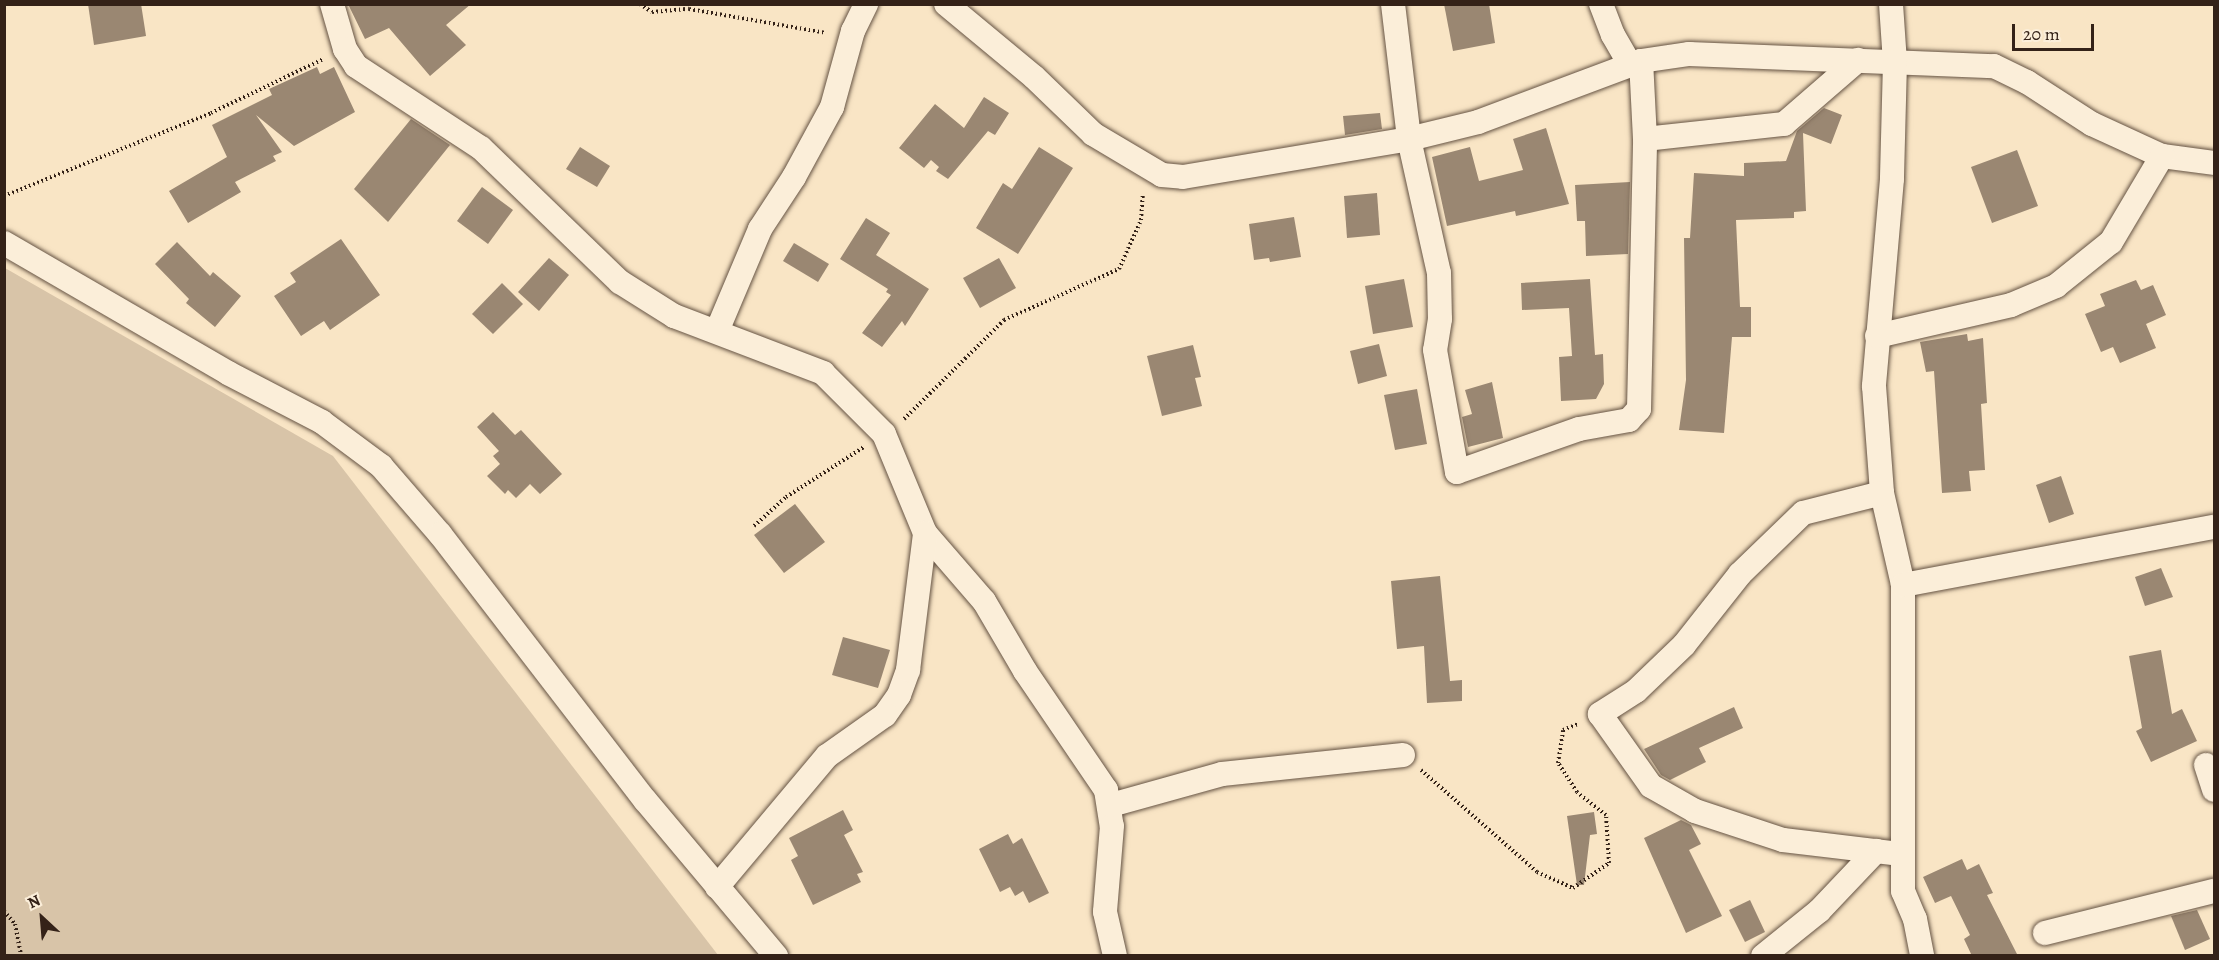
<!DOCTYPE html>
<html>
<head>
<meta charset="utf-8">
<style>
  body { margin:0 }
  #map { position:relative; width:2219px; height:960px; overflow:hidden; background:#f9e5c5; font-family:Alegreya,serif }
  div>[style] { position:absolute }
  .green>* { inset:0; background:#d8c4a8 }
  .building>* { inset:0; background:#9a8772 }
  .path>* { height:4px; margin-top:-2px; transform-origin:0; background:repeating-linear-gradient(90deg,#342218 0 1.5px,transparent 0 4.5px) }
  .roads { filter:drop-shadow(0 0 2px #655343) drop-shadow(0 0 2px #655343) }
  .minor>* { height:24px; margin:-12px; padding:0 12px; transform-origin:12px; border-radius:12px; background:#fbeed9 }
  span { translate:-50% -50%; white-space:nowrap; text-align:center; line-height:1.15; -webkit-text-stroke:4.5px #fbeed9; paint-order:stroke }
  .frame { position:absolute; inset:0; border:6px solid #342218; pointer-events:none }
  .north { position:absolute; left:12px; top:888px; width:60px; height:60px; -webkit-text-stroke:4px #fbeed9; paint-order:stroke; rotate:334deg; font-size:16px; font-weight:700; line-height:24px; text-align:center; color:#342218 }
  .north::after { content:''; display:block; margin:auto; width:21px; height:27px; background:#342218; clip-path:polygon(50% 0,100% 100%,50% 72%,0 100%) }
  .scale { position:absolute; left:2012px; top:24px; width:82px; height:27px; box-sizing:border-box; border:3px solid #342218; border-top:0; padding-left:8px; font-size:18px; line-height:21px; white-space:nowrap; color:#342218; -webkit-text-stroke:4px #fbeed9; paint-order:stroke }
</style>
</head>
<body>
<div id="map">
  <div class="green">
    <div style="clip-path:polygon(5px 268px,333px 456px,718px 955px,5px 955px)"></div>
  </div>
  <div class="building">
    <div style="clip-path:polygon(88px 4px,141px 4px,146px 36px,94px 45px)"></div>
    <div style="clip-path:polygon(348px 4px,471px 4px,446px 25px,466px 45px,430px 76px,389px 28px,365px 39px)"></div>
    <div style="clip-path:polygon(1444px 4px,1489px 4px,1495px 43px,1453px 51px)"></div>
    <div style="clip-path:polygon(317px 67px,320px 74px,334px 67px,355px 112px,294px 146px,256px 115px,282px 152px,273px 156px,276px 161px,235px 182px,241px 192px,188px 223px,169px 191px,227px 157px,212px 125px,272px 95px,269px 89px)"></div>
    <div style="clip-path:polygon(984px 97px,1009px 113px,995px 135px,988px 131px,948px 179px,936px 171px,939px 167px,931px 160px,924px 168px,899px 148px,935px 104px,964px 128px)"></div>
    <div style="clip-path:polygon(1824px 108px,1842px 115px,1831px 144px,1803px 133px,1806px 211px,1794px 212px,1794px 218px,1736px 220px,1740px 307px,1751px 307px,1751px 337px,1732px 337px,1724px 433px,1679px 430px,1686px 380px,1684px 238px,1690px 238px,1694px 173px,1744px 176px,1744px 163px,1786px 161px,1797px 131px)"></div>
    <div style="clip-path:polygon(1380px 113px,1382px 129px,1345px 135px,1343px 116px)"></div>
    <div style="clip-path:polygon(411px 119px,450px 145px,388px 222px,354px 189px)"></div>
    <div style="clip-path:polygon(1546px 128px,1569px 204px,1516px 216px,1515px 211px,1447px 226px,1432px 157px,1470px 147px,1479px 181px,1523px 170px,1513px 139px)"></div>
    <div style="clip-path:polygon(580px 147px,610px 166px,597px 187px,566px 169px)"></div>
    <div style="clip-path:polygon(1039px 147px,1073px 168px,1018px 254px,976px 228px,1003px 183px,1012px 189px)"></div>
    <div style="clip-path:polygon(2017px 150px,2038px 206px,1992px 223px,1971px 167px)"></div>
    <div style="clip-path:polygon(1630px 182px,1628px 254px,1586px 256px,1585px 221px,1577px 221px,1575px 185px)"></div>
    <div style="clip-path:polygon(482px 187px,513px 210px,488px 244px,457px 221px)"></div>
    <div style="clip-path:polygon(1377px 193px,1380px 235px,1347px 238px,1344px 196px)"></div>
    <div style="clip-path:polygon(1294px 217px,1301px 257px,1270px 262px,1269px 258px,1254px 260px,1249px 224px)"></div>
    <div style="clip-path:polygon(866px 218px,890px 233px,876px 255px,929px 289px,905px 326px,902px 321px,882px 347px,862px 333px,891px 295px,886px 292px,888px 289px,840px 259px)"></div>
    <div style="clip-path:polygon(341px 239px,380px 295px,330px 330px,324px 321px,301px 336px,274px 296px,296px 282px,290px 273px)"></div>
    <div style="clip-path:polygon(177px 242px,210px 276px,213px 272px,241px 296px,215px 327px,186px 303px,189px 299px,155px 264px)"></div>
    <div style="clip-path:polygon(794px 243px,829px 264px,818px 282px,783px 261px)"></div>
    <div style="clip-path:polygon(549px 258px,569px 275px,539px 311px,518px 292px)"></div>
    <div style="clip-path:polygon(999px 258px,1016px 288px,980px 308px,963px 278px)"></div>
    <div style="clip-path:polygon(1404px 279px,1413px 327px,1373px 334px,1365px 286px)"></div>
    <div style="clip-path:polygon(1590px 279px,1595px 355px,1603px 354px,1604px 384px,1596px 399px,1561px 401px,1559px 357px,1572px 356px,1569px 308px,1522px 310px,1521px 283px)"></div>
    <div style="clip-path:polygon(2136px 280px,2141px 290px,2153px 285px,2166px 315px,2146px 324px,2156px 348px,2120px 363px,2113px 347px,2101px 352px,2085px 314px,2105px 306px,2100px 294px)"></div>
    <div style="clip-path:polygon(502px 283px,523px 304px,493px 334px,472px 314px)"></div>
    <div style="clip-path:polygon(1967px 334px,1968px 341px,1983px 338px,1987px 403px,1981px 404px,1985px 470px,1969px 471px,1971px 491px,1942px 493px,1934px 371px,1926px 372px,1920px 342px)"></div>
    <div style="clip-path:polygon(1379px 344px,1387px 376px,1358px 384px,1350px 351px)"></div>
    <div style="clip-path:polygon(1193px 345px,1201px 377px,1195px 378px,1202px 406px,1162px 416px,1147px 356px)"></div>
    <div style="clip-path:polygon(1492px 382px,1503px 438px,1468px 447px,1462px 417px,1472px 414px,1465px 390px)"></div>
    <div style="clip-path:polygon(1417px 389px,1427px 444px,1395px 450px,1384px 395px)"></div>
    <div style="clip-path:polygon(493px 412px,515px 435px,521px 430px,562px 474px,540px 494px,530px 484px,516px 498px,508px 490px,505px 494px,487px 476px,500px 464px,493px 456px,499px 451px,477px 427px)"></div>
    <div style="clip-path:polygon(2061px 476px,2074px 514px,2049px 523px,2036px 485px)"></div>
    <div style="clip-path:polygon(795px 504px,825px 542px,784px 573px,754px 535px)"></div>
    <div style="clip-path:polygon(2161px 568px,2173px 597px,2145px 606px,2135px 577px)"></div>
    <div style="clip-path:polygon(1440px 576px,1450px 681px,1462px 680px,1462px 701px,1427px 703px,1424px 646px,1397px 649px,1391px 581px)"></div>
    <div style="clip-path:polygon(843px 637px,890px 650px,878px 688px,832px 675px)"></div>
    <div style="clip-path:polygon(2161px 650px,2172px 714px,2182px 709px,2197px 741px,2151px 762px,2136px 731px,2142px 728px,2129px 656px)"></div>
    <div style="clip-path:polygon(1734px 707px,1743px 728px,1699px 748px,1706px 762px,1670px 780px,1661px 775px,1644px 749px)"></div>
    <div style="clip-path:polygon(843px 810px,853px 830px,844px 835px,863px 872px,857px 874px,861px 882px,813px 905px,791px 860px,798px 856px,789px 838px)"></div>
    <div style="clip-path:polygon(1594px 812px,1597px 834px,1590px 835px,1584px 885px,1577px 885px,1567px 816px)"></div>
    <div style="clip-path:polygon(1681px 820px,1691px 825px,1701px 844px,1689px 850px,1722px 916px,1686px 933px,1644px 838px)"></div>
    <div style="clip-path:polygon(1008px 834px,1013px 844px,1022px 838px,1049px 893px,1029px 903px,1023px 891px,1015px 896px,1010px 887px,1000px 892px,979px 849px)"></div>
    <div style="clip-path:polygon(1962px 859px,1967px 870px,1979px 864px,1993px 893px,1987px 895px,2018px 956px,1972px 956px,1964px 939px,1970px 935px,1951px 896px,1935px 903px,1923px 877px)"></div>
    <div style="clip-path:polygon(1750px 900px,1765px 932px,1745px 942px,1729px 910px)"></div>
    <div style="clip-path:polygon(2197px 910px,2210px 939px,2185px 950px,2171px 916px)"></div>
  </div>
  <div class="path">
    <div style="left:640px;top:4px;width:14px;rotate:34deg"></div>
    <div style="left:652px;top:12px;width:37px;rotate:-5deg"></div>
    <div style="left:689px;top:9px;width:139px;rotate:9.9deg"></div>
    <div style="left:4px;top:196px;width:223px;rotate:-21.8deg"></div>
    <div style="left:211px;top:113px;width:124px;rotate:-25.7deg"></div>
    <div style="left:904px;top:419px;width:141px;rotate:-44.7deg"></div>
    <div style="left:1004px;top:320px;width:126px;rotate:-23.9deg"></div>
    <div style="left:1119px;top:269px;width:54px;rotate:-65.8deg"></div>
    <div style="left:1141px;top:220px;width:26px;rotate:-86deg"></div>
    <div style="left:754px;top:526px;width:43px;rotate:-42.2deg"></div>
    <div style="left:786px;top:497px;width:93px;rotate:-32.7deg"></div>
    <div style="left:1421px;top:770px;width:154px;rotate:41.3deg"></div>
    <div style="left:1537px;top:872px;width:39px;rotate:24deg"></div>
    <div style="left:1573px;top:888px;width:44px;rotate:-34.8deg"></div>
    <div style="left:1609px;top:863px;width:48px;rotate:-93.6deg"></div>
    <div style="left:1606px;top:815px;width:37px;rotate:-142deg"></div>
    <div style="left:1577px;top:792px;width:35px;rotate:-123deg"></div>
    <div style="left:1558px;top:763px;width:33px;rotate:-81deg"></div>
    <div style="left:1563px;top:730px;width:16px;rotate:-22deg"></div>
    <div style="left:4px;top:911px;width:17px;rotate:50deg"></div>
    <div style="left:15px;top:924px;width:33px;rotate:79deg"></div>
  </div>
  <div class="roads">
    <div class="minor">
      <div style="left:332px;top:4px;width:47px;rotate:73.9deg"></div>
      <div style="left:345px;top:49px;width:20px;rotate:57deg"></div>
      <div style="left:356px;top:66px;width:149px;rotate:33.3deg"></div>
      <div style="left:481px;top:148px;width:193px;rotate:44deg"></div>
      <div style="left:620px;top:282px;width:64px;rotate:32.2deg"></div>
      <div style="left:674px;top:316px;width:160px;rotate:20.9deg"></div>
      <div style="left:823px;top:373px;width:86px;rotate:45deg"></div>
      <div style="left:884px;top:434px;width:107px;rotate:67.5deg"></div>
      <div style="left:925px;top:533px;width:90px;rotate:49.1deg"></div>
      <div style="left:984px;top:601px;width:81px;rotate:59.6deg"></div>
      <div style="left:1025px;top:671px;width:144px;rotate:55.8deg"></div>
      <div style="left:1106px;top:790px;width:36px;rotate:81deg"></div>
      <div style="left:1112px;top:826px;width:86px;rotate:94.7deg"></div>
      <div style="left:1105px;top:912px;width:45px;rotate:77.2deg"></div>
      <div style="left:946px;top:4px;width:114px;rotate:39.7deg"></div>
      <div style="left:1034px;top:77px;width:82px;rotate:44deg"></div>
      <div style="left:1093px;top:134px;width:80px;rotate:30.7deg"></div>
      <div style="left:1162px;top:175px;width:21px;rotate:5deg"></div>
      <div style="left:1183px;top:177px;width:229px;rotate:-9.5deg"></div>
      <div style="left:1409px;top:139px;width:71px;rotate:-13.8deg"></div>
      <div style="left:1478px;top:122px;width:174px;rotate:-20.5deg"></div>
      <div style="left:1641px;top:61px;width:49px;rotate:-8.3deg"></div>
      <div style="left:1689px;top:54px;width:305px;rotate:2.3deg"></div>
      <div style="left:1994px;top:66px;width:37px;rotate:26deg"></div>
      <div style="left:2027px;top:82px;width:77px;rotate:32.9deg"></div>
      <div style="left:2092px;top:124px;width:77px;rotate:24.6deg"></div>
      <div style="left:2162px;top:156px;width:52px;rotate:7.7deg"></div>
      <div style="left:1393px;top:4px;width:136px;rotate:83.2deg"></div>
      <div style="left:1409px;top:139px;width:137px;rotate:77.4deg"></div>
      <div style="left:1439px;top:273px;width:46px;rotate:88.8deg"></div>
      <div style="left:1440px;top:319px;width:31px;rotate:99deg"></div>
      <div style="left:1435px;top:350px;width:124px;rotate:79.8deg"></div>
      <div style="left:1457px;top:472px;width:129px;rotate:-19.4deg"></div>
      <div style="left:1579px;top:429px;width:51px;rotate:-10.2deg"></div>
      <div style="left:1629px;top:420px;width:15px;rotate:-48deg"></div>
      <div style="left:1639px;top:409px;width:270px;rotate:-88.7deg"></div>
      <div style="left:1645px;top:139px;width:78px;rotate:-92.9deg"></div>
      <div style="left:1601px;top:4px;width:33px;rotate:69deg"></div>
      <div style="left:1613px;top:35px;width:34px;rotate:60deg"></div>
      <div style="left:1891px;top:4px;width:58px;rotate:86.1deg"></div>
      <div style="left:1895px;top:62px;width:117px;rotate:91.5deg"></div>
      <div style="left:1892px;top:179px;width:208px;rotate:95deg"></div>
      <div style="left:1874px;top:386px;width:107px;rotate:85.7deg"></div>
      <div style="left:1882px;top:493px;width:94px;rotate:77.1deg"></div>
      <div style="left:1903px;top:585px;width:306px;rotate:90deg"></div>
      <div style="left:1903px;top:891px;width:30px;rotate:67deg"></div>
      <div style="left:1915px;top:919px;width:38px;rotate:79deg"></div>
      <div style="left:1645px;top:139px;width:140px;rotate:-6.2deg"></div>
      <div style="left:1784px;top:124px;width:98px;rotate:-40.9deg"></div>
      <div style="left:4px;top:243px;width:259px;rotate:30.1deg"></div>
      <div style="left:228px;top:373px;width:106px;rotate:27.5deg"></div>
      <div style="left:322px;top:422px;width:74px;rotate:36.7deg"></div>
      <div style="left:381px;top:466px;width:90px;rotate:49.1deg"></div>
      <div style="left:440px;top:534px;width:336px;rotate:52.4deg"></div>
      <div style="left:645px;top:800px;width:204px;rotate:50deg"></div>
      <div style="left:717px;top:331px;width:111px;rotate:-67.1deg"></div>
      <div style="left:760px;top:229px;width:62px;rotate:-56.8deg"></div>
      <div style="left:794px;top:177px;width:80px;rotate:-61.5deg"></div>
      <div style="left:832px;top:107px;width:79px;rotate:-74.6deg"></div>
      <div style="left:853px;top:31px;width:30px;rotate:-64deg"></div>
      <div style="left:1877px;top:336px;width:138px;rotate:-13deg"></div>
      <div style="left:2011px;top:305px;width:49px;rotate:-22.9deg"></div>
      <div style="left:2056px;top:286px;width:70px;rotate:-38.7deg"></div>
      <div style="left:2111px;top:242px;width:100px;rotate:-59.3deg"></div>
      <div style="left:1882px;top:493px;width:81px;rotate:165.8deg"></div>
      <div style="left:1803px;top:513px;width:88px;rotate:135.9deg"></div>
      <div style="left:1740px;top:574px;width:90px;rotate:128.3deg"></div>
      <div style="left:1684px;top:645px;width:66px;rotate:136.2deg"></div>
      <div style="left:1636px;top:691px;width:43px;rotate:147.4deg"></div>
      <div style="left:1600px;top:714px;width:88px;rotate:54.7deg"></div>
      <div style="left:1651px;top:786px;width:51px;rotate:29.6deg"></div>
      <div style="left:1695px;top:811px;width:93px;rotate:18.2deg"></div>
      <div style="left:1783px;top:840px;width:119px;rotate:6.8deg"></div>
      <div style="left:1903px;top:585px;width:316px;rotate:-10.6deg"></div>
      <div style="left:2206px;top:765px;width:26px;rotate:72deg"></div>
      <div style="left:1111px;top:805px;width:115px;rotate:-15.6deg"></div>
      <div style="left:1222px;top:774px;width:182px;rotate:-6deg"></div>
      <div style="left:717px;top:887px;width:171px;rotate:-50deg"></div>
      <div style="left:827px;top:756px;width:71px;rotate:-35.3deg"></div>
      <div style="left:885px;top:715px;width:24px;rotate:-55deg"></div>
      <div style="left:899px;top:695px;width:27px;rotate:-70deg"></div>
      <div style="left:908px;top:670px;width:138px;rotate:-82.9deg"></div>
      <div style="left:2045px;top:933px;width:174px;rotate:-14deg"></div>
      <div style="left:1763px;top:956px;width:72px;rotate:-38.8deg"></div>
      <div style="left:1819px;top:911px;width:83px;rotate:-46.5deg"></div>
    </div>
  </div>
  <div class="frame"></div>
  <div class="north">N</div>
  <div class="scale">20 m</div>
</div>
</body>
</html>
